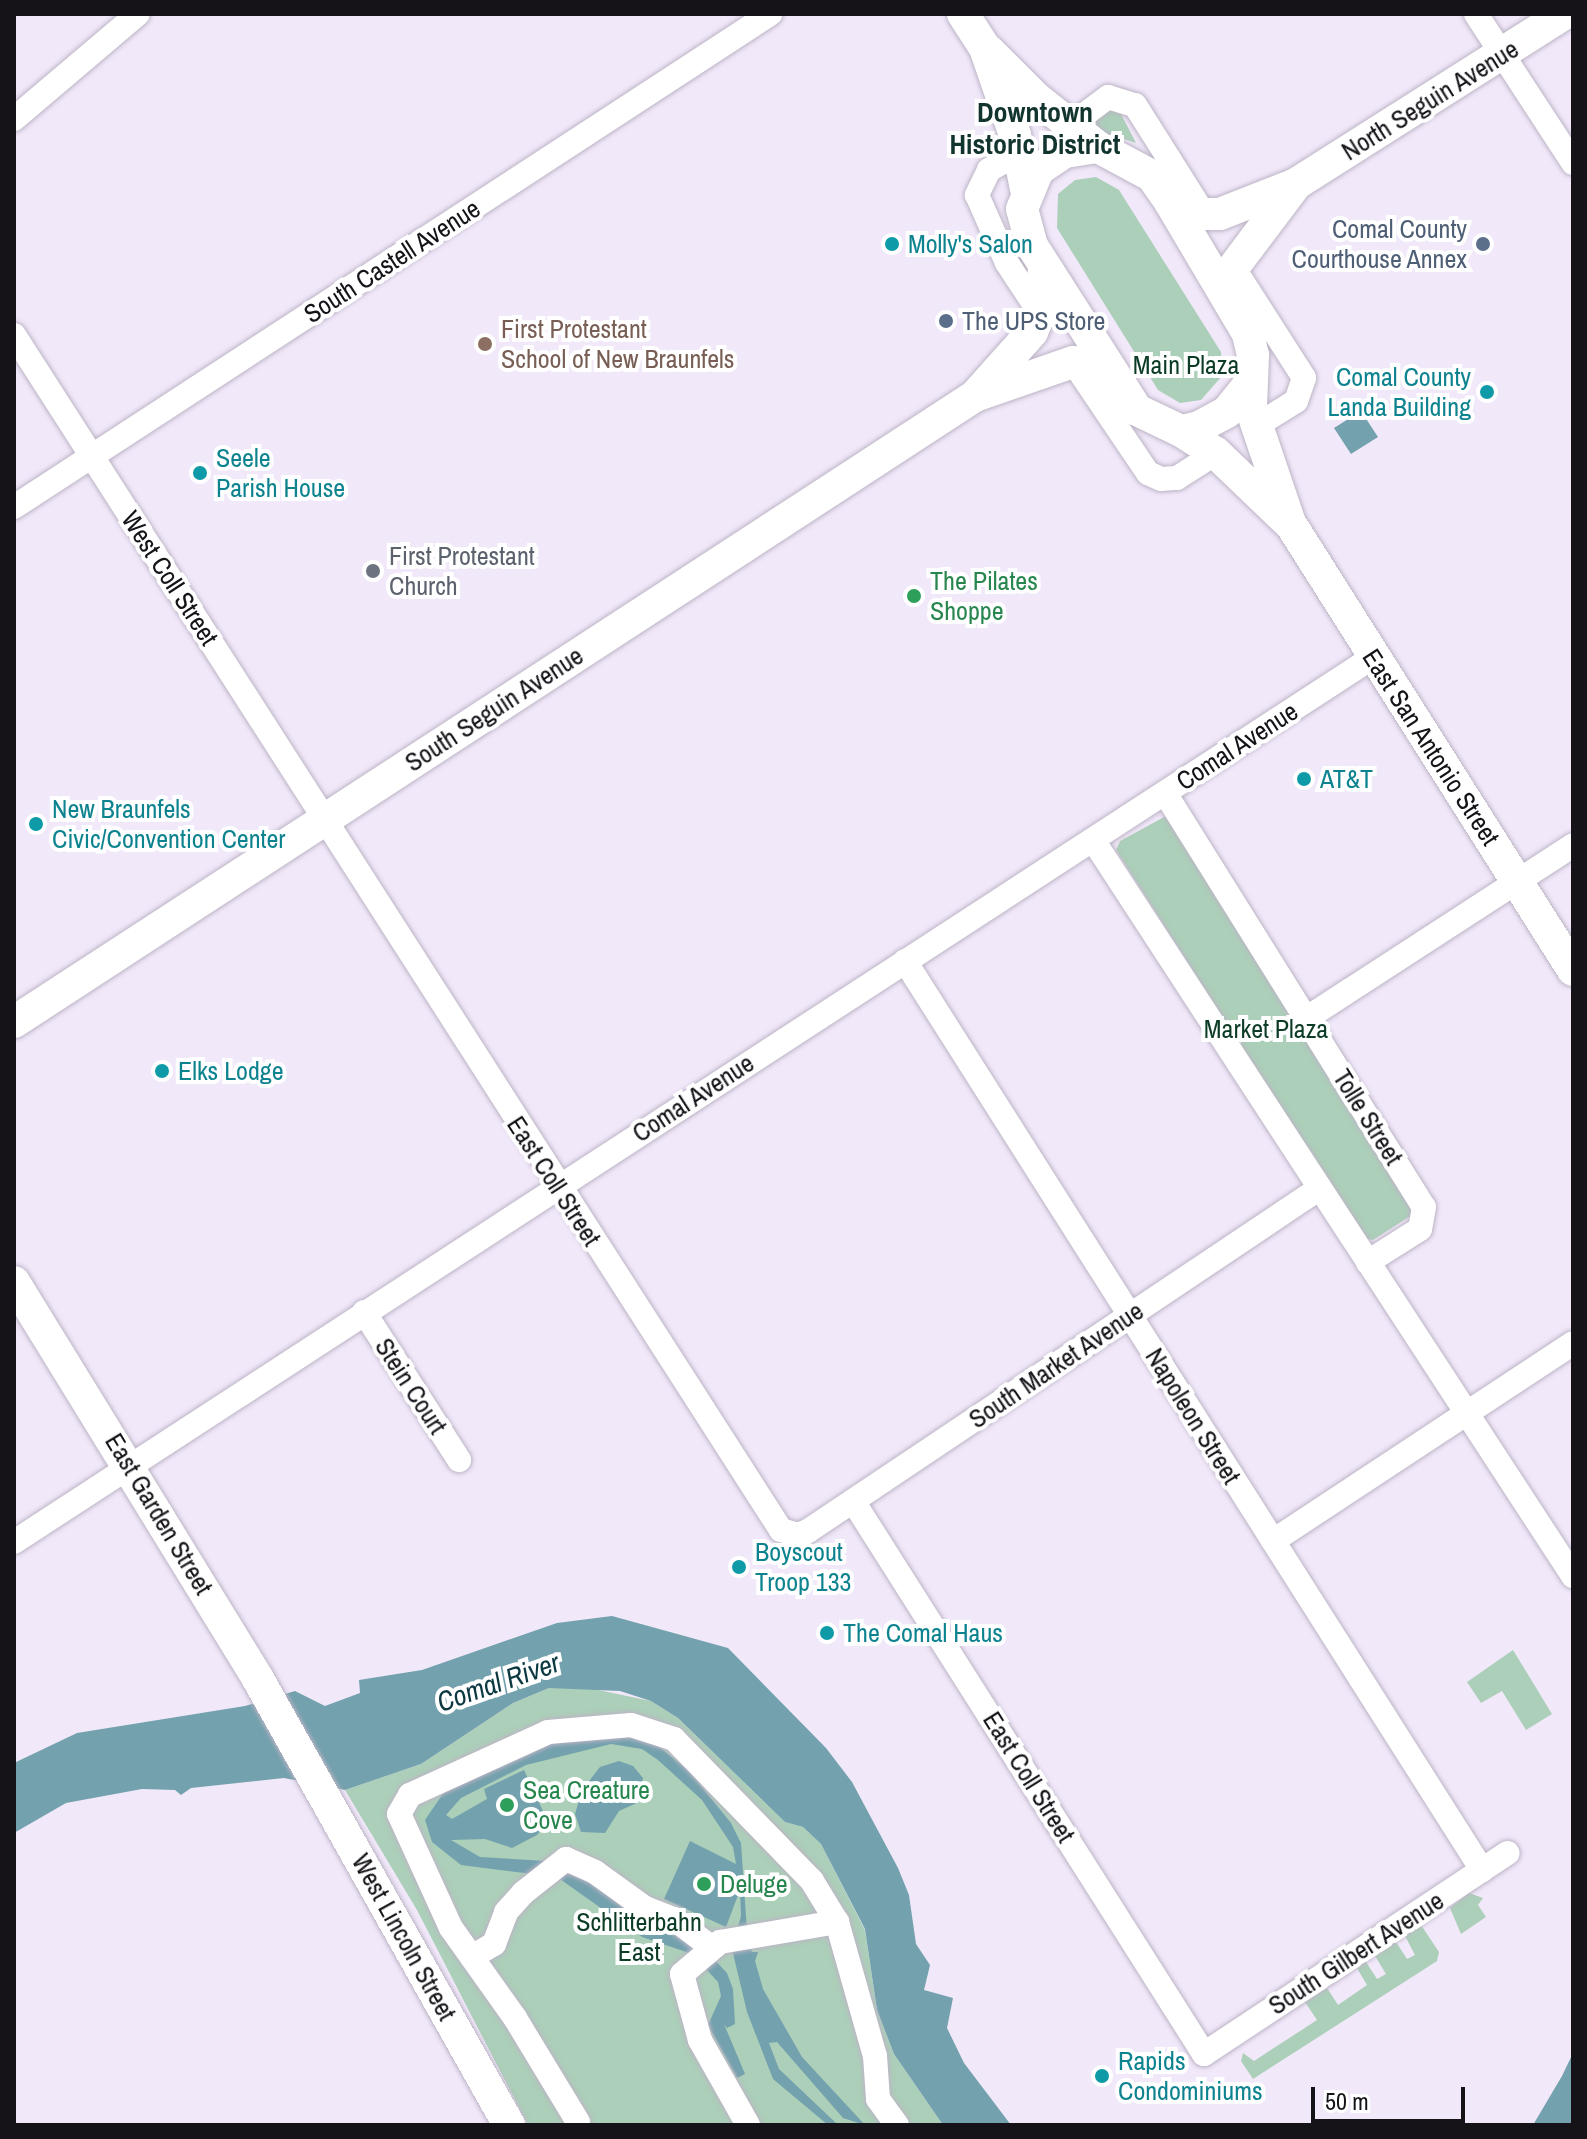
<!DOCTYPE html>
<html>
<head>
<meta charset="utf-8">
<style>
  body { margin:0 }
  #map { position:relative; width:1587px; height:2139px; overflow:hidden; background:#f1e8fa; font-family:"Archivo Narrow",sans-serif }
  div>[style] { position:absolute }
  .green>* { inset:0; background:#accfb9 }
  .water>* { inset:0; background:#73a1ad }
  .roads { filter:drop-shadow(0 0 2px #bcb4c5) drop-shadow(0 0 2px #bcb4c5) }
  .street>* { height:24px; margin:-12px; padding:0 12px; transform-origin:12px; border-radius:12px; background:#fff }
  .secondary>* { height:32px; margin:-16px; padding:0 16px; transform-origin:16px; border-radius:16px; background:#fff }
  .dots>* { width:22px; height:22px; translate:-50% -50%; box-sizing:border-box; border:4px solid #fff; border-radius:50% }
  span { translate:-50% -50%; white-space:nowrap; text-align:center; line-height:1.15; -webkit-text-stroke:8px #fff; paint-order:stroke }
  .street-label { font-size:26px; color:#151218 }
  .service-label { font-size:26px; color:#4e5e75 }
  .right { translate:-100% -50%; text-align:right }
  .left { translate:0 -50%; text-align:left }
  .culture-label { font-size:26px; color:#0d838f }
  .education-label { font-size:26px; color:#785e54 }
  .park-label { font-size:26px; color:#0c3c25 }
  .worship-label { font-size:26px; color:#5b616d }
  .leisure-label { font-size:26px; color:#27864d }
  .neighbourhood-label { font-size:28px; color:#12342f; font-weight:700 }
  .water-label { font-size:28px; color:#0c3842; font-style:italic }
  .frame { position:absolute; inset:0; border:16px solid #151218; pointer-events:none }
  .scale { position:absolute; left:1311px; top:2087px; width:154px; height:36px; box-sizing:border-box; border:4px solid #151218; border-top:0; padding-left:10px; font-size:24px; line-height:28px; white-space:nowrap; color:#151218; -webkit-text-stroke:6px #fff; paint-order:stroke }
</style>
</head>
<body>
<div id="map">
  <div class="green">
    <div style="clip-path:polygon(1109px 109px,1121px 114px,1136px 143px,1096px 130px,1092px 123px)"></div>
    <div style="clip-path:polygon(1096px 177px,1119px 190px,1221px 352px,1222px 376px,1201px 400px,1180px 403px,1158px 390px,1057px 228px,1058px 194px,1075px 180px)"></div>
    <div style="clip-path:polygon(1166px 816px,1413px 1203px,1412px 1215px,1373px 1240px,1363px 1238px,1116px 850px,1120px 841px)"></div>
    <div style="clip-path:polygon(1513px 1650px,1552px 1714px,1526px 1730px,1502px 1691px,1481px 1703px,1467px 1682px)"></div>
    <div style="clip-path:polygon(579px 1686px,651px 1701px,678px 1718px,785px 1822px,803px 1827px,821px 1844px,865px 1930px,877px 2010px,894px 2054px,943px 2125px,528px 2125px,417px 1910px,345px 1790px,421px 1764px,513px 1703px,549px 1688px)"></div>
    <div style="clip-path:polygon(1469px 1893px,1483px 1898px,1478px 1905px,1486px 1917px,1461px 1934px,1450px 1908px)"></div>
    <div style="clip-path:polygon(1421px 1925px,1439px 1952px,1437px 1961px,1253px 2079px,1241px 2061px,1243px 2053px,1254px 2061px,1317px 2020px,1305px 2002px,1327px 1988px,1338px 2005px,1367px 1985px,1357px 1968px,1366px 1962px,1377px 1979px,1386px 1974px,1375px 1956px,1396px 1942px,1407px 1959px,1415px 1955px,1405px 1936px)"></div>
  </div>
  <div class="water">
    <div style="clip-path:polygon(1361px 411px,1378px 437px,1351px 454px,1334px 428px)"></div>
    <div style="clip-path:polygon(612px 1616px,728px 1648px,826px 1748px,852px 1782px,898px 1868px,909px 1895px,916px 1944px,930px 1965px,924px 1990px,953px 1998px,947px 2028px,964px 2063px,1011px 2125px,943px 2125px,894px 2054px,877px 2010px,865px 1929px,821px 1844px,803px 1827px,785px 1822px,678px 1718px,651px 1701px,620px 1691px,549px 1688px,513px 1703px,421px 1764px,345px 1790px,284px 1778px,191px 1788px,181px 1795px,175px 1790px,142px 1789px,66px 1803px,14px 1833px,14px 1763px,77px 1733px,245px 1706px,295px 1691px,325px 1706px,360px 1693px,359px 1680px,422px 1670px,557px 1623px)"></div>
    <div style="clip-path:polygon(646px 1736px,689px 1771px,731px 1823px,741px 1843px,747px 1931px,752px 1952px,758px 1952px,755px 1961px,763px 1989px,802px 2057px,865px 2125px,843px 2118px,777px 2042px,769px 2043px,779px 2069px,838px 2125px,828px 2125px,773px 2079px,747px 2012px,732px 1949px,741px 1916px,740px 1890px,726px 1927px,664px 1899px,690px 1841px,736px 1864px,733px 1847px,702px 1800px,658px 1760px,642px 1749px,611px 1744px,526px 1765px,461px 1798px,446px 1815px,452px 1819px,487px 1799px,484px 1789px,524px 1770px,548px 1822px,537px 1835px,512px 1848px,485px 1839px,451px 1840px,480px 1857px,546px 1861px,584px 1877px,640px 1921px,699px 1943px,727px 1973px,733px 1989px,735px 2024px,727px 2028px,724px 2024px,745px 2074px,737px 2078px,708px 2025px,721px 1996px,718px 1982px,692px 1954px,642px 1937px,557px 1877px,461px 1865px,432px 1842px,425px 1820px,444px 1792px,539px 1745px)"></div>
    <div style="clip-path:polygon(619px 1761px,633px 1766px,643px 1778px,639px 1802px,619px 1811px,605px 1833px,581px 1832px,575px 1814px,582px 1790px,600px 1767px)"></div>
    <div style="clip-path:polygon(1573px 2053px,1573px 2125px,1533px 2125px,1562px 2076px)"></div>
  </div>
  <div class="roads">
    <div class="street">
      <div style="left:1476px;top:14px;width:178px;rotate:56.9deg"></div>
      <div style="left:14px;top:119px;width:162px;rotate:-40.3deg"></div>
      <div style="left:1068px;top:127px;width:50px;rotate:-36.9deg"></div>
      <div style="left:1108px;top:97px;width:28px;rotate:17deg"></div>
      <div style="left:1135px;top:105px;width:129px;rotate:57.7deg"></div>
      <div style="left:1020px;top:152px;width:36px;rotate:150deg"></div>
      <div style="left:989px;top:170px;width:28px;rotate:116deg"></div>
      <div style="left:977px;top:195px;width:74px;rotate:66.2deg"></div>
      <div style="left:1007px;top:263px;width:60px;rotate:56.6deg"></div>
      <div style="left:1235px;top:270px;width:128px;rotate:57.4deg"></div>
      <div style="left:1304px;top:378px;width:24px;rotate:109deg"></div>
      <div style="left:1296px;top:401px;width:47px;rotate:148deg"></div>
      <div style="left:14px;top:335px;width:1420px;rotate:57.31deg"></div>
      <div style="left:781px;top:1530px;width:18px;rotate:16deg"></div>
      <div style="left:798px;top:1535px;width:11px;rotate:-22deg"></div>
      <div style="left:808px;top:1531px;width:616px;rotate:-33.82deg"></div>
      <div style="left:1073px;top:362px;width:134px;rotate:56deg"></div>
      <div style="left:1148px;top:473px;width:14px;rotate:25deg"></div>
      <div style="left:1161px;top:479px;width:16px;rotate:-4deg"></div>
      <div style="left:1177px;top:478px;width:46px;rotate:-32.7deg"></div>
      <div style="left:14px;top:507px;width:903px;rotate:-33.11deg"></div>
      <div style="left:1165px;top:793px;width:488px;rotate:58deg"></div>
      <div style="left:1424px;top:1207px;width:22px;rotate:100deg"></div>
      <div style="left:1420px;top:1229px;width:62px;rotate:147.6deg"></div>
      <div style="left:1093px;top:840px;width:879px;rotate:56.89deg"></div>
      <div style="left:905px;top:961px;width:1077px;rotate:57.59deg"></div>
      <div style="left:1307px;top:1018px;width:317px;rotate:-33deg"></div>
      <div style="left:364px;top:1312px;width:176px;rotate:57.3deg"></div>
      <div style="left:853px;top:1501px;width:655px;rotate:57.6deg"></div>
      <div style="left:1204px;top:2054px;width:364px;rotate:-33.5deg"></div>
      <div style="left:1273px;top:1541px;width:359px;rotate:-33.4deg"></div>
      <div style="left:14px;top:1542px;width:1622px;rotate:-33.07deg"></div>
      <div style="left:472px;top:1957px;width:26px;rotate:-31deg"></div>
      <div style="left:494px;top:1944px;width:34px;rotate:-69deg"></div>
      <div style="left:506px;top:1912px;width:25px;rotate:-48deg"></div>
      <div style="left:523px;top:1893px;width:55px;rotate:-38.3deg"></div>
      <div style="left:566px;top:1859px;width:32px;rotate:24deg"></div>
      <div style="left:595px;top:1872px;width:62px;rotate:35.8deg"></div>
      <div style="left:645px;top:1908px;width:31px;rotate:21deg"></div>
      <div style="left:674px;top:1919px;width:46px;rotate:37.1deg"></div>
      <div style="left:578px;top:2122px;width:122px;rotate:-121.2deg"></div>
      <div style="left:515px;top:2018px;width:110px;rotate:-125.4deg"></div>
      <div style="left:451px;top:1928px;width:125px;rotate:-114.5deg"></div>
      <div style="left:399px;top:1814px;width:22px;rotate:-60deg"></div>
      <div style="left:410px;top:1795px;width:152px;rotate:-24.5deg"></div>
      <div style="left:548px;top:1732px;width:83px;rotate:-4.8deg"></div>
      <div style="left:631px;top:1725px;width:45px;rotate:18deg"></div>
      <div style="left:674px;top:1739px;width:198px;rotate:45.8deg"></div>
      <div style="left:812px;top:1881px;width:48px;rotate:58.6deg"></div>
      <div style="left:837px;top:1922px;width:139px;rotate:74.2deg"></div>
      <div style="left:875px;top:2056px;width:43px;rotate:86deg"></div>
      <div style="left:878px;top:2099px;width:32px;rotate:54deg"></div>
      <div style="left:748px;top:2125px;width:98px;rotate:-119.5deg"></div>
      <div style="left:700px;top:2040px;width:68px;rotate:-105.3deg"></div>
      <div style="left:682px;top:1974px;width:50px;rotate:-40.1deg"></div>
      <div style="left:720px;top:1942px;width:119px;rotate:-9.7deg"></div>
    </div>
    <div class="secondary">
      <div style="left:963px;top:14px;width:40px;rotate:57.1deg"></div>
      <div style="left:985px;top:48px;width:92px;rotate:71deg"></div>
      <div style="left:1015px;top:135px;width:55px;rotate:78.5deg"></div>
      <div style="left:989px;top:51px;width:66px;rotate:45deg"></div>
      <div style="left:1036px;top:98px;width:79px;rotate:38.3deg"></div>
      <div style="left:1170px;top:202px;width:36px;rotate:19deg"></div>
      <div style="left:1204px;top:214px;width:16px"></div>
      <div style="left:1220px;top:214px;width:82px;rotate:-21.5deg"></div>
      <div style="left:1296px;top:184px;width:317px;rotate:-32.4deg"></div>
      <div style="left:1236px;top:307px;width:39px;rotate:-94deg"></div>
      <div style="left:1233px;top:268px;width:105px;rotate:-53.1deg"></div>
      <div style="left:1251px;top:382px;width:38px;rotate:129deg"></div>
      <div style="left:1227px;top:412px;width:32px;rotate:152deg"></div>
      <div style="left:1199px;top:427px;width:18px;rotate:167deg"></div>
      <div style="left:1181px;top:431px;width:49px;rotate:-154.5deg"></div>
      <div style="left:1137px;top:410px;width:195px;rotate:-122.6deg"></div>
      <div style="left:1032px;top:246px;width:38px;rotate:-105deg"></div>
      <div style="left:1022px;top:209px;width:42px;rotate:-67.7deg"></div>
      <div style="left:1038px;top:170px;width:32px;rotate:-34deg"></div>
      <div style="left:1065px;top:152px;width:33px;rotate:-9deg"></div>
      <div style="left:1098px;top:147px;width:61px;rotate:28.2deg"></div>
      <div style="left:1152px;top:176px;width:32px;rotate:55deg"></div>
      <div style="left:1170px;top:202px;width:153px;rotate:59.4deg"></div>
      <div style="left:1248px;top:334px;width:22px;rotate:77deg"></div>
      <div style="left:1253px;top:355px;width:53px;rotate:92.2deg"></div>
      <div style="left:1251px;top:408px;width:121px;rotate:71.3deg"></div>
      <div style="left:1290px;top:523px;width:529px;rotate:57.66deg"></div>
      <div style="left:975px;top:396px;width:86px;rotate:-48.3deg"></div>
      <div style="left:1032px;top:332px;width:21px;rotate:-67deg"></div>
      <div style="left:1040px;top:313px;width:44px;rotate:-84.8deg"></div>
      <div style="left:1181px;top:431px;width:41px;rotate:32.2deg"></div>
      <div style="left:1216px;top:453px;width:98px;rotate:43.8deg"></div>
      <div style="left:14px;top:1022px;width:1147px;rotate:-33.08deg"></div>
      <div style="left:975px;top:396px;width:104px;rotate:-19.1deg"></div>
      <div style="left:1073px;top:362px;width:15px;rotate:11deg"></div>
      <div style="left:1088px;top:365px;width:30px;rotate:37deg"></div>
      <div style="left:14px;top:1282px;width:466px;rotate:58.4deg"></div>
      <div style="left:258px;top:1679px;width:512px;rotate:60.63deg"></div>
    </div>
  </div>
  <div class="dots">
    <div style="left:892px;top:244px;background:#0f9aa8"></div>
    <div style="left:1483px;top:244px;background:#5c6f8a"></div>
    <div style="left:946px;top:321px;background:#5c6f8a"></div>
    <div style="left:485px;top:344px;background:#8d6e63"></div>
    <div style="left:1487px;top:392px;background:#0f9aa8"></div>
    <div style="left:200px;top:473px;background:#0f9aa8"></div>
    <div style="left:373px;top:571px;background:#6b7280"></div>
    <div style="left:914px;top:596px;background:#2e9e5b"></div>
    <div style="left:1304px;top:779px;background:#0f9aa8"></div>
    <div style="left:36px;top:824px;background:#0f9aa8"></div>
    <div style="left:162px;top:1071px;background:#0f9aa8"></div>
    <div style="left:739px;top:1567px;background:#0f9aa8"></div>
    <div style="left:827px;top:1633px;background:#0f9aa8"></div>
    <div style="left:507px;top:1805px;background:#2e9e5b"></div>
    <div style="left:704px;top:1884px;background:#2e9e5b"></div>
    <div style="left:1102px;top:2076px;background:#0f9aa8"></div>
  </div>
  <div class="street-label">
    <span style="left:1430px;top:100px;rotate:-32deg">North Seguin Avenue</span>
    <span style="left:392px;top:261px;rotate:-33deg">South Castell Avenue</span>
    <span style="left:170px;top:578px;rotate:57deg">West Coll Street</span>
    <span style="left:494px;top:709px;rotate:-33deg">South Seguin Avenue</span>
    <span style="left:1237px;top:746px;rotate:-33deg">Comal Avenue</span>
    <span style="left:1431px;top:747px;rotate:57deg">East San Antonio Street</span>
    <span style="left:693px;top:1098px;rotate:-33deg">Comal Avenue</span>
    <span style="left:1368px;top:1117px;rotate:58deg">Tolle Street</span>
    <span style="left:554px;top:1181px;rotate:57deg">East Coll Street</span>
    <span style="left:1056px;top:1365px;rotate:-34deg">South Market Avenue</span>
    <span style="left:411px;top:1386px;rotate:57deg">Stein Court</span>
    <span style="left:1193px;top:1416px;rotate:58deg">Napoleon Street</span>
    <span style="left:159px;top:1514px;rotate:59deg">East Garden Street</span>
    <span style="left:1029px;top:1777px;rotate:58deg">East Coll Street</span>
    <span style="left:404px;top:1937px;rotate:61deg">West Lincoln Street</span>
    <span style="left:1356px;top:1953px;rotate:-33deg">South Gilbert Avenue</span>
  </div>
  <div class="service-label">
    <span class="right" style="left:1467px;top:244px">Comal County<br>Courthouse Annex</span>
    <span class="left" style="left:962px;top:321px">The UPS Store</span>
  </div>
  <div class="culture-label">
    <span class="left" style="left:908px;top:244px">Molly's Salon</span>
    <span class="right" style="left:1471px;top:392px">Comal County<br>Landa Building</span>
    <span class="left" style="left:216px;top:473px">Seele<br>Parish House</span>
    <span class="left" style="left:1320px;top:779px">AT&amp;T</span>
    <span class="left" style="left:52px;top:824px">New Braunfels<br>Civic/Convention Center</span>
    <span class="left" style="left:178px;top:1071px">Elks Lodge</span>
    <span class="left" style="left:755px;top:1567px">Boyscout<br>Troop 133</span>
    <span class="left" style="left:843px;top:1633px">The Comal Haus</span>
    <span class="left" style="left:1118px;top:2076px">Rapids<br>Condominiums</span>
  </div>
  <div class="education-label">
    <span class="left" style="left:501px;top:344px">First Protestant<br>School of New Braunfels</span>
  </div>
  <div class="park-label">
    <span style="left:1186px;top:365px">Main Plaza</span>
    <span style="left:1266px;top:1029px">Market Plaza</span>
    <span style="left:639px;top:1937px">Schlitterbahn<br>East</span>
  </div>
  <div class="worship-label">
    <span class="left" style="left:389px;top:571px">First Protestant<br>Church</span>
  </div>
  <div class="leisure-label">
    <span class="left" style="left:930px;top:596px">The Pilates<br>Shoppe</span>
    <span class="left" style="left:523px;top:1805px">Sea Creature<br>Cove</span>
    <span class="left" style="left:720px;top:1884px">Deluge</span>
  </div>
  <div class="neighbourhood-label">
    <span style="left:1035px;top:128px">Downtown<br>Historic District</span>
  </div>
  <div class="water-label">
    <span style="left:498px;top:1682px;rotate:-19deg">Comal River</span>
  </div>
  <div class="frame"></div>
  <div class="scale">50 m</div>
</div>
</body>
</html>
